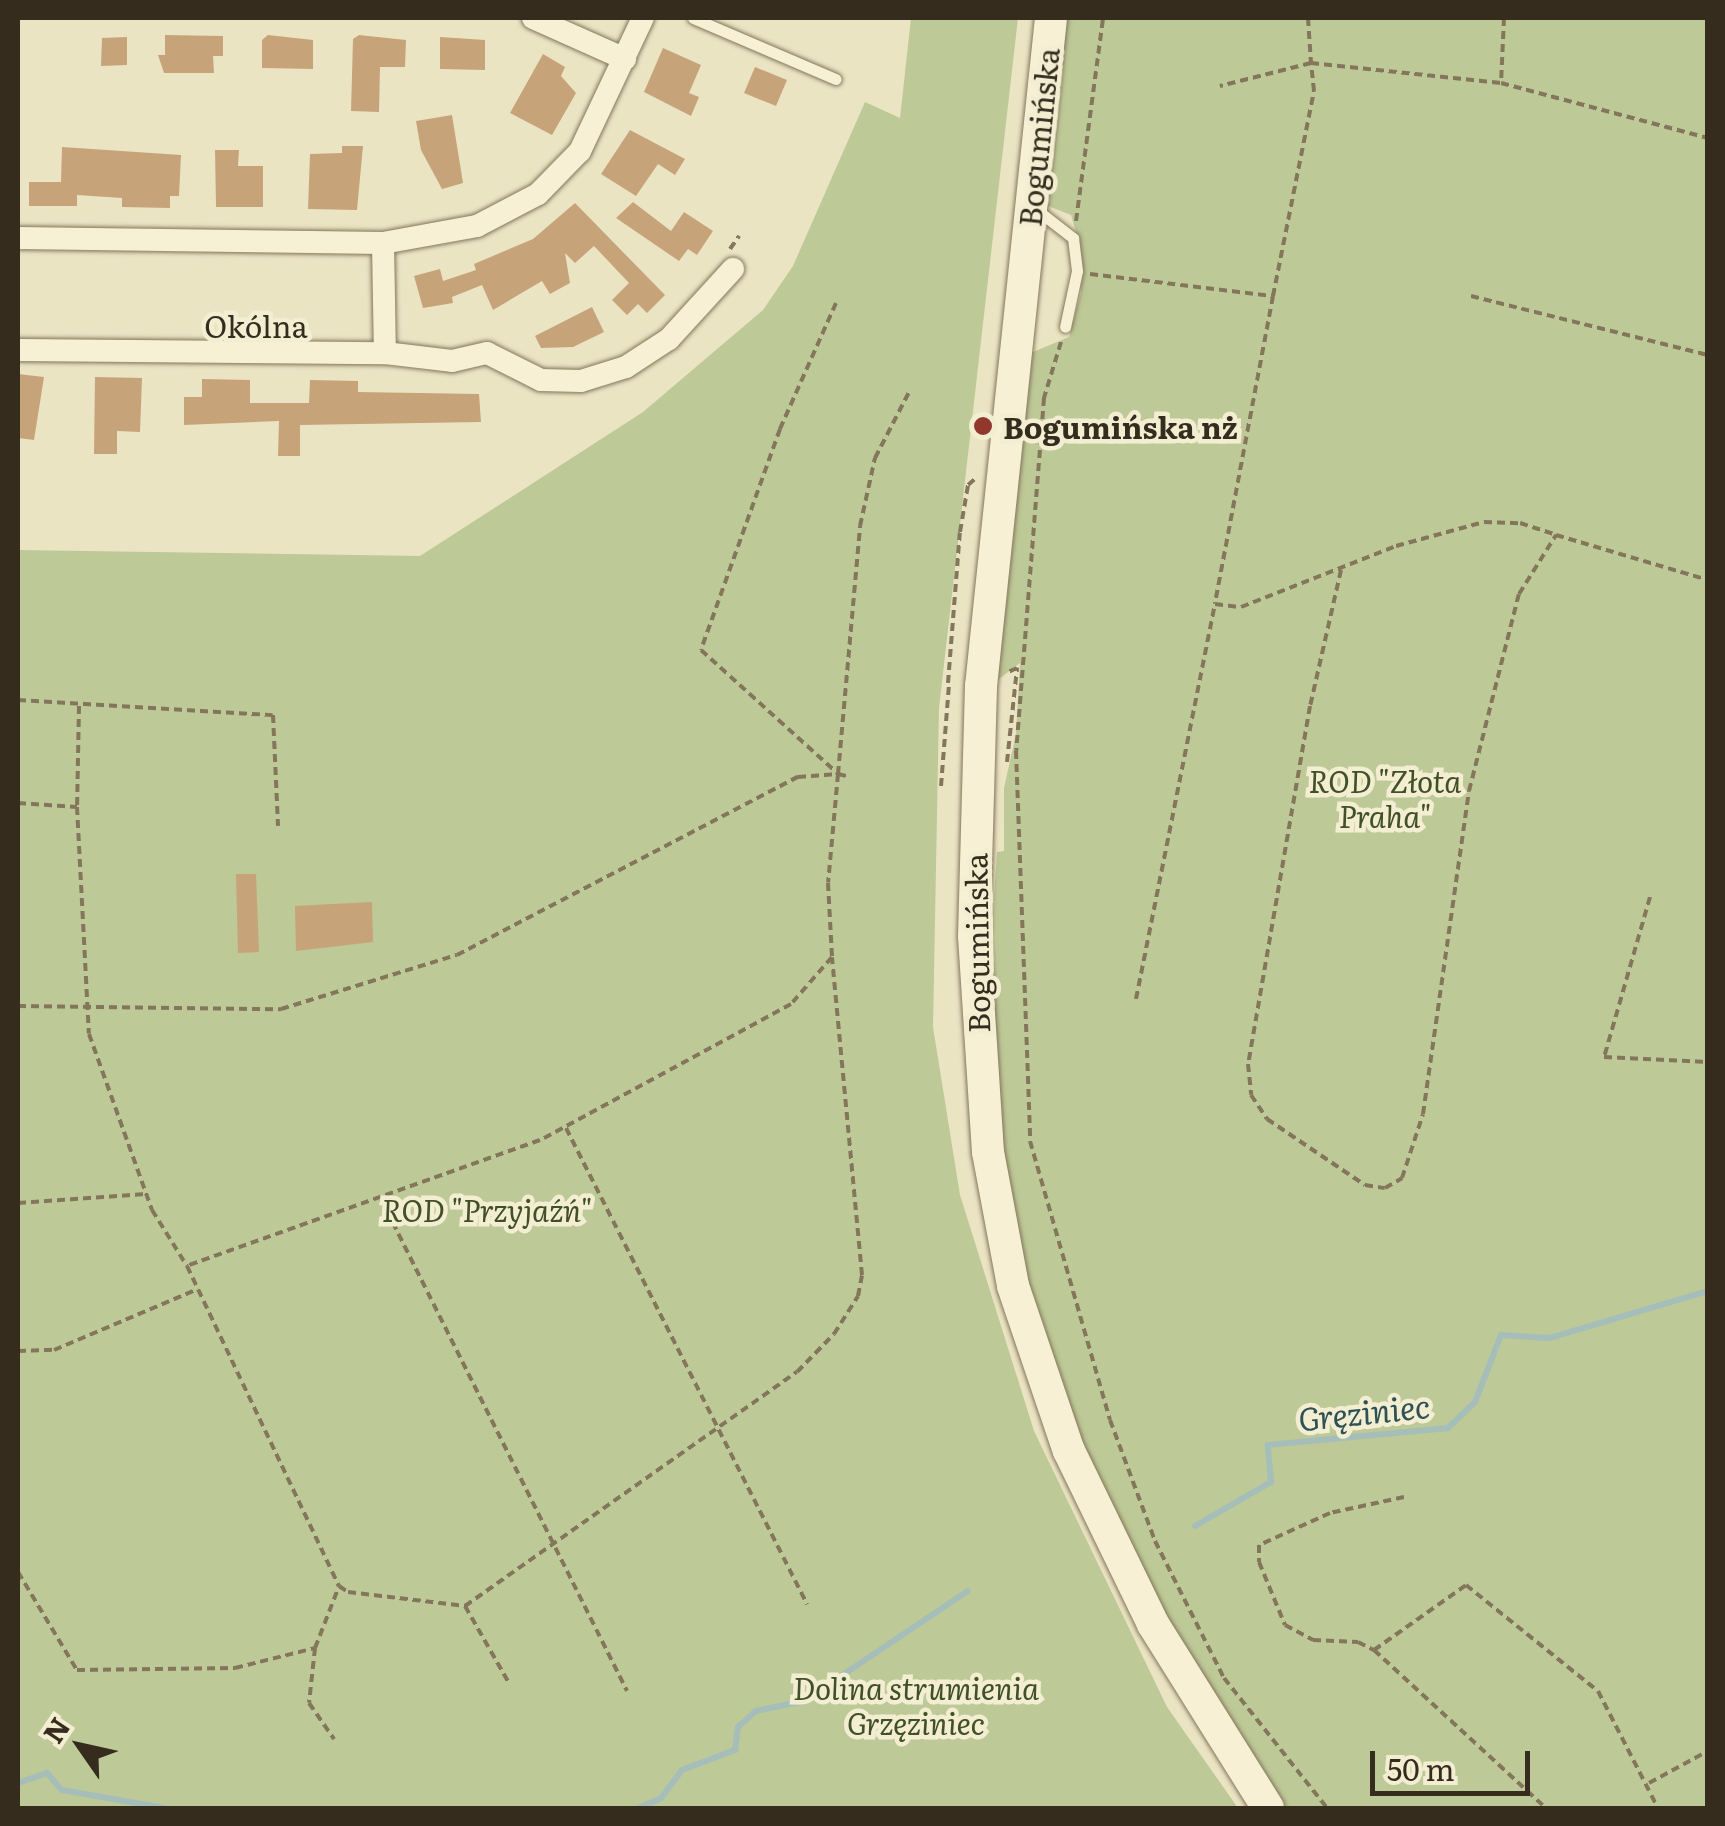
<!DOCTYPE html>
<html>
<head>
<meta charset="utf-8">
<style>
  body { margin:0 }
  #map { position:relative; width:1725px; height:1826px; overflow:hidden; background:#ebe4c3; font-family:Literata,serif }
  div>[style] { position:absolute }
  .green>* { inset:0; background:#bdc997 }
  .stream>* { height:6px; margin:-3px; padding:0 3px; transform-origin:3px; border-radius:3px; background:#a5beba }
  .building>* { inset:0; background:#c7a37a }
  .path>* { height:4px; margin-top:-2px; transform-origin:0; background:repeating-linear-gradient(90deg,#84765b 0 8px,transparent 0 13px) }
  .roads { filter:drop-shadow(0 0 2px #84765b) drop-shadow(0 0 2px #84765b) }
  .lane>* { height:11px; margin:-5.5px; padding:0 5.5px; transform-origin:5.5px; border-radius:5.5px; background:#f7f0d5 }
  .street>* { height:22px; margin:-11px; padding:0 11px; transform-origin:11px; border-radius:11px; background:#f7f0d5 }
  .secondary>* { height:32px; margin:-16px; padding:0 16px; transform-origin:16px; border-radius:16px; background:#f7f0d5 }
  .dots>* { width:28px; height:28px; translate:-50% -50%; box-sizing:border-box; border:5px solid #f3edd2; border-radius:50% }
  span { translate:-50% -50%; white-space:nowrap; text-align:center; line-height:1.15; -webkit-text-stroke:9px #f3edd2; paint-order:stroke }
  .street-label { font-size:30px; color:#352c1e }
  .poi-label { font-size:30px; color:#352c1e; font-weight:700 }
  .left { translate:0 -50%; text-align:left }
  .park-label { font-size:30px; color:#415026; font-style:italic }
  .water-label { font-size:32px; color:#2e5254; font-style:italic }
  .frame { position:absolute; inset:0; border:20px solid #352c1e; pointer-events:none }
  .north { position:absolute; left:30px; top:1696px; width:100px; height:100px; -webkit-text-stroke:8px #f3edd2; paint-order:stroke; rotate:304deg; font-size:28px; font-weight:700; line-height:40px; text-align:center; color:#352c1e }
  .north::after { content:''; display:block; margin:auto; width:35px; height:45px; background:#352c1e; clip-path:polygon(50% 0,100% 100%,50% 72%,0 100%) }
  .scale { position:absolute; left:1370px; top:1751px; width:160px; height:45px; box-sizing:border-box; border:5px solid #352c1e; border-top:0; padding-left:12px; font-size:30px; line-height:35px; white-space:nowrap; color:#352c1e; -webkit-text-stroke:8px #f3edd2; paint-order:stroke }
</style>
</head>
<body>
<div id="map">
  <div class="green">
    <div style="clip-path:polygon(911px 18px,1018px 18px,939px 708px,933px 1027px,960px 1195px,1034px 1431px,1167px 1707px,1238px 1808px,18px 1808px,18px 550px,420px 556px,643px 412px,763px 310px,793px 266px,865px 102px,900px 118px)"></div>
    <div style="clip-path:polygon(1064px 18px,1707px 18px,1707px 1808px,1281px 1808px,1198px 1683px,1058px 1394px,1010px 1219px,987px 1001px,997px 852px,1004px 851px,1004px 788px,1016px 734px,1020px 663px,995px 682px,1026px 355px,1069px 337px,1081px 293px,1080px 246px,1071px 215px,1043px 204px)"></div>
  </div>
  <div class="stream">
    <div style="left:1195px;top:1526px;width:88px;rotate:-30.1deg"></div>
    <div style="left:1271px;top:1482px;width:37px;rotate:-95deg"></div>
    <div style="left:1268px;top:1445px;width:181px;rotate:-5.4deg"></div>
    <div style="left:1448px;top:1428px;width:37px;rotate:-44deg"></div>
    <div style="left:1475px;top:1402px;width:72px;rotate:-68.8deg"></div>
    <div style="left:1501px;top:1335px;width:49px;rotate:3.5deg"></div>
    <div style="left:1550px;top:1338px;width:165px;rotate:-16.6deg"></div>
    <div style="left:18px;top:1783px;width:31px;rotate:-19deg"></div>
    <div style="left:47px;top:1773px;width:23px;rotate:49deg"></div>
    <div style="left:62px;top:1790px;width:104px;rotate:10deg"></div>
    <div style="left:638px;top:1808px;width:25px;rotate:-23deg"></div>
    <div style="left:661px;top:1798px;width:35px;rotate:-53deg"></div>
    <div style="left:682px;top:1770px;width:57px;rotate:-20.7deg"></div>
    <div style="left:735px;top:1750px;width:23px;rotate:-83deg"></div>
    <div style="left:738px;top:1727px;width:24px;rotate:-42deg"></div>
    <div style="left:756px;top:1711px;width:49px;rotate:-11.8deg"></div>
    <div style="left:804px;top:1701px;width:197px;rotate:-33.9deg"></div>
  </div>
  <div class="building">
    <div style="clip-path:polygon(165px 35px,223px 36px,223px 56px,213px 56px,214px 73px,164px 73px,158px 55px,165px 55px)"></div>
    <div style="clip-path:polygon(268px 35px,313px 40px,313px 69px,262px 68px,262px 40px)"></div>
    <div style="clip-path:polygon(359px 35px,406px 40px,405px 67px,380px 67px,379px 112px,351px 111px,353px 39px)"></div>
    <div style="clip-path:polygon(127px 37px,127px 65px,101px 66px,102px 38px)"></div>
    <div style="clip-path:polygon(440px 37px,485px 40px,485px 70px,440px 69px)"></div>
    <div style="clip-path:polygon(663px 48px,701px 65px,689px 93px,699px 97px,691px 116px,644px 92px)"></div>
    <div style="clip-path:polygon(543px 54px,565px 67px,561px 76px,576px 93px,552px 135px,510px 113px)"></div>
    <div style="clip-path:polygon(755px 67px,787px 80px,776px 106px,744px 93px)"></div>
    <div style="clip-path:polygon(452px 115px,463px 183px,442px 189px,421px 150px,416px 121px)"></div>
    <div style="clip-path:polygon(630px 130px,685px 159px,675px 175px,658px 164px,636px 196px,601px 174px)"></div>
    <div style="clip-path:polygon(342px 146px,363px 146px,357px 210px,308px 209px,310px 154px,342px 153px)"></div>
    <div style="clip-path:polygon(62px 147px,181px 155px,179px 196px,170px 196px,170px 208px,122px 207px,122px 198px,77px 195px,77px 206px,29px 206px,29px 182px,61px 182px)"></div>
    <div style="clip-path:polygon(215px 150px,239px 150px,238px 166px,263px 166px,263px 207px,216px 207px)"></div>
    <div style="clip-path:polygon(633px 202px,671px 231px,684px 212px,713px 231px,697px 255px,688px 249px,679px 261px,616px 218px)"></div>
    <div style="clip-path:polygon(575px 203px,665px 295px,647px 313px,638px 304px,627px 315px,612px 300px,629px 283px,594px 246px,575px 263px,565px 253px,570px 283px,550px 294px,542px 281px,493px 310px,482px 285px,452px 297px,453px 303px,423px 308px,414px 276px,440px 269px,443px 281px,476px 270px,474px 264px,533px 239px)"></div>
    <div style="clip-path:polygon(592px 307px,604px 332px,573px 347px,541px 348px,535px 336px)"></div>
    <div style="clip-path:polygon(18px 374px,44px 377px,34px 440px,18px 438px)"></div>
    <div style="clip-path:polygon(95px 377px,142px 378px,140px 432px,117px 431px,117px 454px,94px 454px)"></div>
    <div style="clip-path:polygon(202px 379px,250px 380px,250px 403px,309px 403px,310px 380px,358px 381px,358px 392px,479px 394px,481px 422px,300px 425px,300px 456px,278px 456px,279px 421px,184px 425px,184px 397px,202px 397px)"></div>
    <div style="clip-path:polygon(236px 874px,256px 874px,259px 952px,238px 953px)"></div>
    <div style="clip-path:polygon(372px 902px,373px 942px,296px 951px,295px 906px)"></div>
  </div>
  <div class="path">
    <div style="left:1308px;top:18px;width:45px;rotate:86.2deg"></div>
    <div style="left:1311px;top:63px;width:191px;rotate:6deg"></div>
    <div style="left:1504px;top:18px;width:65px;rotate:92.6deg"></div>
    <div style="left:1501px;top:83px;width:214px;rotate:14.9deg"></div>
    <div style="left:1076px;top:221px;width:205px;rotate:-82.4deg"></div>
    <div style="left:730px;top:249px;width:16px;rotate:-55deg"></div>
    <div style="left:1090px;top:274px;width:184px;rotate:6.9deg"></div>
    <div style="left:1273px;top:296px;width:209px;rotate:-78.7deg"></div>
    <div style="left:1314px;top:91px;width:28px;rotate:-96deg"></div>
    <div style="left:1311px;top:63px;width:94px;rotate:165.8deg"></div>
    <div style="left:1273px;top:296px;width:313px;rotate:100.7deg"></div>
    <div style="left:1215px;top:604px;width:26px;rotate:7deg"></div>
    <div style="left:1241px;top:607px;width:167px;rotate:-21.5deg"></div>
    <div style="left:1396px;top:546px;width:91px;rotate:-15.3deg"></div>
    <div style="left:1484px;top:522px;width:36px;rotate:2deg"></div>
    <div style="left:1520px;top:523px;width:38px;rotate:18deg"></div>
    <div style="left:1471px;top:296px;width:244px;rotate:14deg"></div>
    <div style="left:836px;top:303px;width:138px;rotate:114deg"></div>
    <div style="left:780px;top:429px;width:235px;rotate:109.7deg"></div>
    <div style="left:701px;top:650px;width:185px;rotate:42.1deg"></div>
    <div style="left:838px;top:774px;width:12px;rotate:14deg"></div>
    <div style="left:1061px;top:342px;width:59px;rotate:106.9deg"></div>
    <div style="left:1044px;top:398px;width:354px;rotate:94.5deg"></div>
    <div style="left:1016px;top:751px;width:390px;rotate:87.9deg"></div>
    <div style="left:1030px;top:1141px;width:290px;rotate:74deg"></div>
    <div style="left:1110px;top:1420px;width:129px;rotate:69.6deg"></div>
    <div style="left:1155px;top:1541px;width:153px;rotate:63.3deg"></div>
    <div style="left:1224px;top:1678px;width:166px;rotate:51.6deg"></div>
    <div style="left:1341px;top:570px;width:139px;rotate:102.8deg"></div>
    <div style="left:1310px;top:706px;width:363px;rotate:99.8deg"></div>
    <div style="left:1248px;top:1064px;width:31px;rotate:84deg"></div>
    <div style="left:1251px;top:1095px;width:29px;rotate:56deg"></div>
    <div style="left:1267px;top:1119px;width:118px;rotate:34deg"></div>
    <div style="left:1365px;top:1185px;width:20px;rotate:9deg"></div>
    <div style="left:1385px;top:1188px;width:20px;rotate:-30deg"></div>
    <div style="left:1402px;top:1178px;width:67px;rotate:-71.8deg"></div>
    <div style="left:1423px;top:1114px;width:326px;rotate:-81.9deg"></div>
    <div style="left:1469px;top:791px;width:203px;rotate:-75.8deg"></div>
    <div style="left:1519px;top:594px;width:70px;rotate:-57.9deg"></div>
    <div style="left:1556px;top:535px;width:159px;rotate:16.5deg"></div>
    <div style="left:948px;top:683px;width:151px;rotate:-85.5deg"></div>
    <div style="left:960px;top:532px;width:48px;rotate:-80.3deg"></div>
    <div style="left:968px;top:485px;width:11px;rotate:-41deg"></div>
    <div style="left:18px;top:700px;width:255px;rotate:3.4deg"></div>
    <div style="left:273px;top:715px;width:111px;rotate:87.4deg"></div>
    <div style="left:79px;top:706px;width:101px;rotate:91.1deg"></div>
    <div style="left:77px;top:807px;width:227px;rotate:87deg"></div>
    <div style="left:89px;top:1034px;width:187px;rotate:70.3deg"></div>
    <div style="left:152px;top:1210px;width:66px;rotate:58deg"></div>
    <div style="left:187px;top:1266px;width:354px;rotate:64.6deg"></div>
    <div style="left:339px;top:1586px;width:11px;rotate:34deg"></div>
    <div style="left:348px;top:1592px;width:118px;rotate:6.8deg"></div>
    <div style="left:465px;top:1606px;width:406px;rotate:-35.2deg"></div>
    <div style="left:797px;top:1372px;width:53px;rotate:-45.8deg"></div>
    <div style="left:834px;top:1334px;width:45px;rotate:-57.7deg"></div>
    <div style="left:858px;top:1296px;width:21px;rotate:-79deg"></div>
    <div style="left:862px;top:1275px;width:319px;rotate:-95.4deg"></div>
    <div style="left:1007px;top:762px;width:95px;rotate:-83.9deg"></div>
    <div style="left:1017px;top:668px;width:10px;rotate:156deg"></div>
    <div style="left:838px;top:774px;width:249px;rotate:-84.9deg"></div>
    <div style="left:860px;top:526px;width:70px;rotate:-77.6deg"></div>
    <div style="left:875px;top:458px;width:74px;rotate:-62.7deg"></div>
    <div style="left:941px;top:786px;width:102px;rotate:-85.5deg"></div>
    <div style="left:18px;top:803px;width:59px;rotate:3.9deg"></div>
    <div style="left:1650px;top:897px;width:166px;rotate:106deg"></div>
    <div style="left:1604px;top:1057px;width:104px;rotate:2.8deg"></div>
    <div style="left:1136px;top:999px;width:403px;rotate:-78.7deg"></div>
    <div style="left:18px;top:1006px;width:263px;rotate:0.7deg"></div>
    <div style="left:281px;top:1009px;width:184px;rotate:-17.1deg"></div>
    <div style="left:457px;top:955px;width:385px;rotate:-27.6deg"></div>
    <div style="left:798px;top:777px;width:40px;rotate:-4.3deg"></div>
    <div style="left:838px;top:774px;width:109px;rotate:95.2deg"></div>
    <div style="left:828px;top:883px;width:74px;rotate:86.9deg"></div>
    <div style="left:832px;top:957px;width:62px;rotate:131.1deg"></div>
    <div style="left:791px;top:1004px;width:285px;rotate:151.5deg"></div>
    <div style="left:540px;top:1140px;width:375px;rotate:160.4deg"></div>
    <div style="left:566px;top:1128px;width:534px;rotate:63.15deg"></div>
    <div style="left:381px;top:1199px;width:550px;rotate:63.43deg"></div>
    <div style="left:18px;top:1203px;width:128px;rotate:-4deg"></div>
    <div style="left:18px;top:1351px;width:36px;rotate:-2deg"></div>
    <div style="left:54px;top:1350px;width:156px;rotate:-23deg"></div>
    <div style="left:1404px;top:1497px;width:76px;rotate:167.8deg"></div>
    <div style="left:1330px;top:1513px;width:78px;rotate:155.7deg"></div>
    <div style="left:1259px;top:1545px;width:17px;rotate:90deg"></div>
    <div style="left:1259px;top:1562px;width:68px;rotate:67.6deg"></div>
    <div style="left:1285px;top:1625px;width:32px;rotate:28deg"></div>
    <div style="left:1313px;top:1640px;width:45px;rotate:2.5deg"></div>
    <div style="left:1358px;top:1642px;width:18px;rotate:27deg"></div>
    <div style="left:1374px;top:1650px;width:234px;rotate:42.6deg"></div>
    <div style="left:18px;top:1572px;width:114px;rotate:59deg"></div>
    <div style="left:77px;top:1670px;width:158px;rotate:-0.7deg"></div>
    <div style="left:235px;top:1668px;width:82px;rotate:-14deg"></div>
    <div style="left:315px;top:1648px;width:66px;rotate:-68.8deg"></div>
    <div style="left:465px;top:1606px;width:89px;rotate:60.3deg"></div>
    <div style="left:315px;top:1648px;width:55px;rotate:96.2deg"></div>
    <div style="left:309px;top:1703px;width:44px;rotate:55.2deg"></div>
    <div style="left:1374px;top:1650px;width:113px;rotate:-35.2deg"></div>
    <div style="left:1466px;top:1585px;width:169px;rotate:38.8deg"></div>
    <div style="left:1598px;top:1691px;width:131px;rotate:62.9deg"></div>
    <div style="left:1649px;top:1783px;width:67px;rotate:-28.5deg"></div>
  </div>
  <div class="roads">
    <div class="lane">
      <div style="left:693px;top:18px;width:155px;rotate:23.2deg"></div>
      <div style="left:1037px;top:210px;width:46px;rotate:37.9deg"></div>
      <div style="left:1073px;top:238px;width:33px;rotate:83deg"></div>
      <div style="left:1077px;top:271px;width:57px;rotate:102.1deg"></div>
    </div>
    <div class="street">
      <div style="left:533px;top:18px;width:101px;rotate:24deg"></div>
      <div style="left:18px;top:238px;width:365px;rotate:0.8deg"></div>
      <div style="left:383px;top:243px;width:96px;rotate:-10.3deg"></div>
      <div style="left:477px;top:226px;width:69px;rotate:-27.7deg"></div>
      <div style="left:538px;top:194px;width:60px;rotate:-45.7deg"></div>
      <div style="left:580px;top:151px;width:147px;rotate:-64.7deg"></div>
      <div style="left:383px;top:243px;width:110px;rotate:89deg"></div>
      <div style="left:18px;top:350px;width:367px;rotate:0.5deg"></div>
      <div style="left:385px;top:353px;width:67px;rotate:6.8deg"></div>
      <div style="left:452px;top:361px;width:36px;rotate:-13deg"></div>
      <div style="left:487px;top:353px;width:60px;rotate:26.6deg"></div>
      <div style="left:541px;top:380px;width:40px;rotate:1.4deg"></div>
      <div style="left:581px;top:381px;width:47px;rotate:-17.3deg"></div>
      <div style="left:626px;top:367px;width:51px;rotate:-33.1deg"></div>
      <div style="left:669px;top:339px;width:95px;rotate:-47.6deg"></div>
    </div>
    <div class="secondary">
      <div style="left:1051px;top:18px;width:672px;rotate:95.98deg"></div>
      <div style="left:981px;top:686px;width:250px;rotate:91.6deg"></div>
      <div style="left:974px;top:936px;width:216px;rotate:86.3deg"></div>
      <div style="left:988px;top:1152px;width:136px;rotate:79.4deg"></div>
      <div style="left:1013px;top:1286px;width:174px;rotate:71.3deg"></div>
      <div style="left:1069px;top:1451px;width:192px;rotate:64.1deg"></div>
      <div style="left:1153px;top:1624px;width:217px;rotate:58deg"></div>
    </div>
  </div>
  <div class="dots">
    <div style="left:983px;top:426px;background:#90382e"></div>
  </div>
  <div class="street-label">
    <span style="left:1038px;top:137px;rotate:-84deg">Bogumińska</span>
    <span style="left:256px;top:325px">Okólna</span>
    <span style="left:976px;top:943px;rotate:-91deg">Bogumińska</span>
  </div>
  <div class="poi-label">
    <span class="left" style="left:1003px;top:426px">Bogumińska nż</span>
  </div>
  <div class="park-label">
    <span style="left:1385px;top:797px">ROD "Złota<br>Praha"</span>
    <span style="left:487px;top:1209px">ROD "Przyjaźń"</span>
    <span style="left:916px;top:1704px">Dolina strumienia<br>Grzęziniec</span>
  </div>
  <div class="water-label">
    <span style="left:1364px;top:1411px;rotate:-6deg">Gręziniec</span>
  </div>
  <div class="frame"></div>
  <div class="north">N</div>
  <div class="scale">50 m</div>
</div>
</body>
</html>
